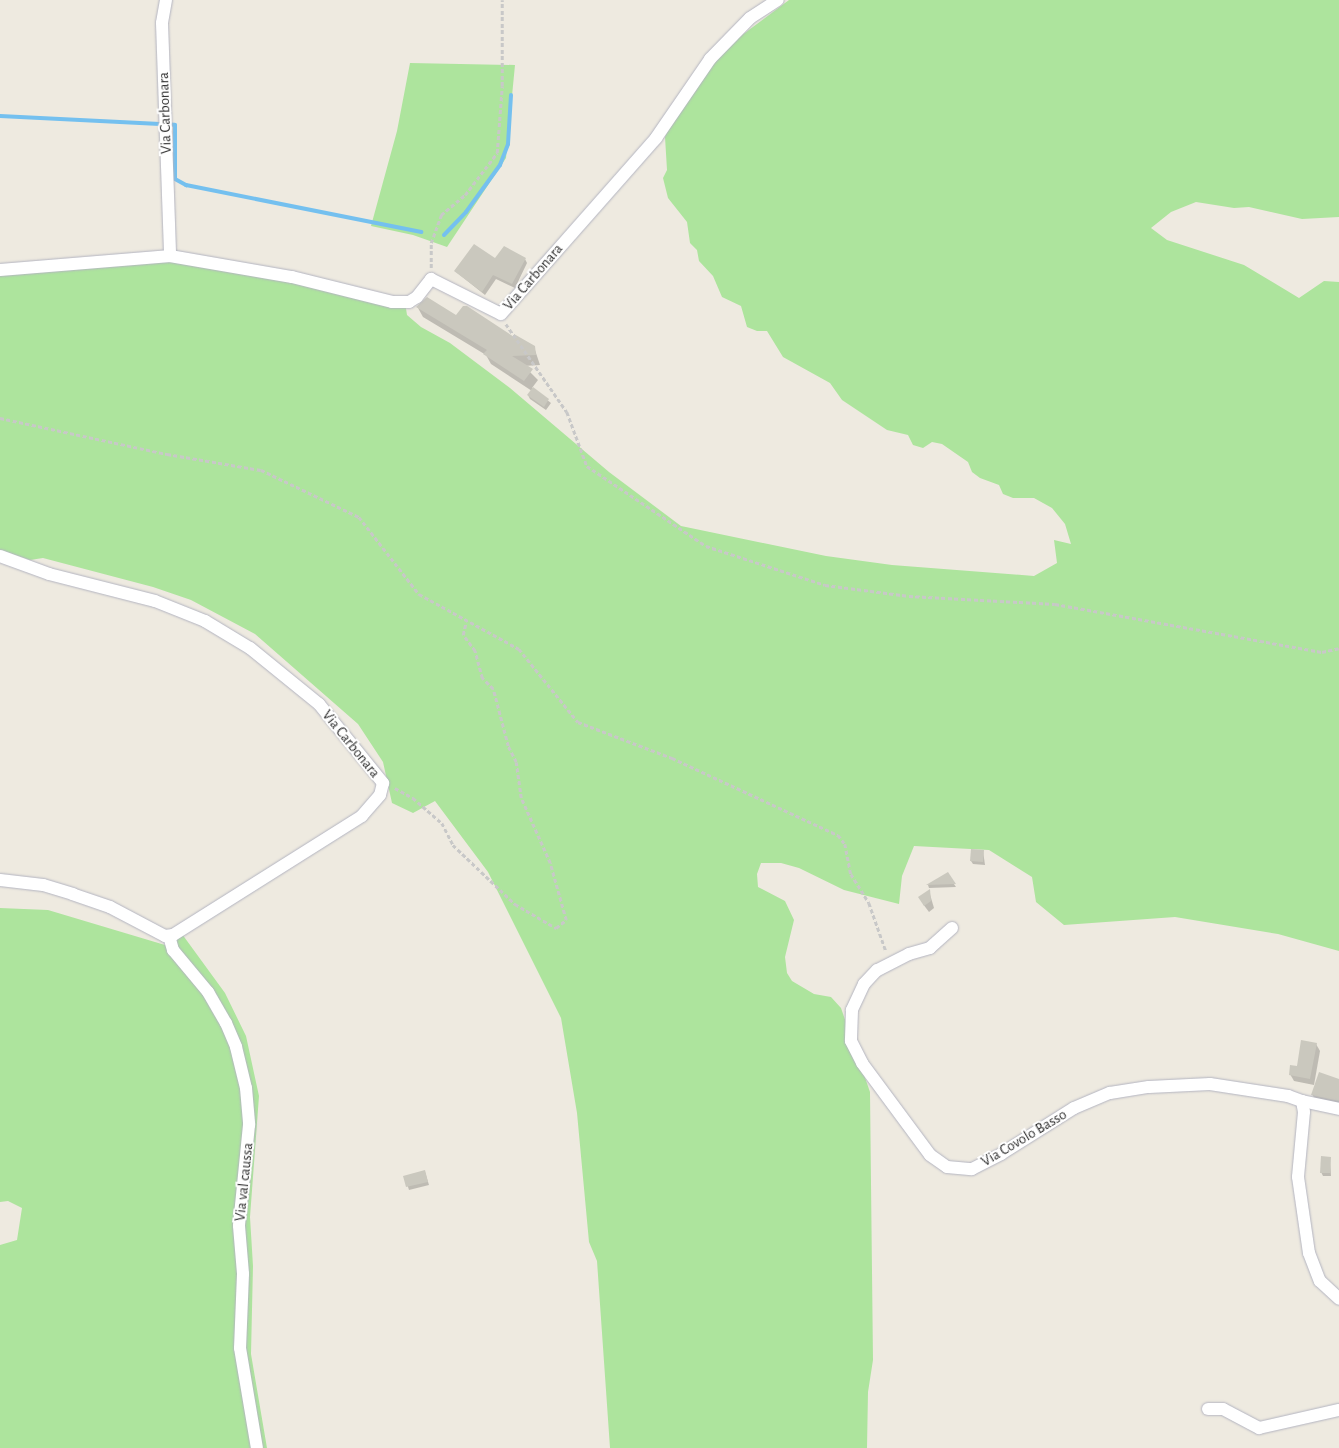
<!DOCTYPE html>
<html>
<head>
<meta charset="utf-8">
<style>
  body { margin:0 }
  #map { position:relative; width:1339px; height:1448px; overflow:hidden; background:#eeeae0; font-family:"Alegreya Sans",sans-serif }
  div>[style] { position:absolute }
  .green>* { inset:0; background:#ade49d }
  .shadow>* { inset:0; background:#0003 }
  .stream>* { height:4px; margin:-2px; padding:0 2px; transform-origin:2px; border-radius:2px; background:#74c0ef }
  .building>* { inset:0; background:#cac8be }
  .path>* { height:2.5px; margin-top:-1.25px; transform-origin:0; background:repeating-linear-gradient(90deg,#c8c8c8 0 4px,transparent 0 6.5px) }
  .roads { filter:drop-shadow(0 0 1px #b3b4c0) drop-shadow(0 0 1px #b3b4c0) }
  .minor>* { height:12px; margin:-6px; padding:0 6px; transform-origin:6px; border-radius:6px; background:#fff }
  span { translate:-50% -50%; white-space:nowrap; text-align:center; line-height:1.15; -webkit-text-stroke:4px #fff; paint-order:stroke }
  .street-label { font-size:15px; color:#2d2d2d }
</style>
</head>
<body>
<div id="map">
  <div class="green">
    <div style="clip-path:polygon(789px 0,1339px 0,1339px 217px,1302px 219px,1249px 207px,1234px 208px,1196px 202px,1171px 212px,1151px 228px,1167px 240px,1244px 265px,1299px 298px,1324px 281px,1339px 282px,1339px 951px,1278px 934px,1175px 917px,1064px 925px,1036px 902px,1032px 877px,989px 850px,914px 846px,902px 876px,899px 904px,844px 890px,799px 868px,781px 863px,761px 863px,757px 874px,758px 887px,785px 901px,794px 920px,785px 957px,787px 973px,792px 981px,814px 994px,831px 997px,841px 1008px,870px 1092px,873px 1360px,868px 1392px,867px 1448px,610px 1448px,597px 1261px,589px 1242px,577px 1113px,561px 1018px,488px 872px,435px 801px,413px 813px,392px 803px,383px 762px,358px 724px,255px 634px,191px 600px,153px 587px,43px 558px,30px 560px,0 550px,0 269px,180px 253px,405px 302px,407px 315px,421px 327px,450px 343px,510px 388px,609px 472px,681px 526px,826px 556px,892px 565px,1034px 576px,1057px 563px,1054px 540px,1071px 544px,1065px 524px,1052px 508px,1034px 498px,1013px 498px,1003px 494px,999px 485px,980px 478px,972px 472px,968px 462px,942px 444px,932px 442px,923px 448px,913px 445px,908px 435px,887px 430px,842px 400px,830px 383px,783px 357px,767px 331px,757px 331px,747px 327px,741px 306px,722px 297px,713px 276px,699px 261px,697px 250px,690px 243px,687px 222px,668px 198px,663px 178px,667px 170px,665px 137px,684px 90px,730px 44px)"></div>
    <div style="clip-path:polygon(410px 63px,515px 65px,506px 158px,447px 247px,413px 235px,371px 226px,397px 131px)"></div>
    <div style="clip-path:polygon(0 908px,48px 910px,165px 945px,182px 934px,225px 993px,246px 1036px,259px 1096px,250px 1217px,253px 1266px,251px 1354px,267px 1448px,0 1448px,0 1245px,17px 1240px,22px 1208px,8px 1201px,0 1202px)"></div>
  </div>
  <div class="shadow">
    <div style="clip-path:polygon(525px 259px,527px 263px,515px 288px,496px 279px,485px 295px,455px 271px,495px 260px)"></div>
    <div style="clip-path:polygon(418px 308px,457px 317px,534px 347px,540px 365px,524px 366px,538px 380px,532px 388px,551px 403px,546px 410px,530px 399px,528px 395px,532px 391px,491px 364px,486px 355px,423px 317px)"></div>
    <div style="clip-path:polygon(983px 851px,985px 865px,973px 864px,971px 861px)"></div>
    <div style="clip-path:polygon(947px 874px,956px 887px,929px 888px,928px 885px)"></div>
    <div style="clip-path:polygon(929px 891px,934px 908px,929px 912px,923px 904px)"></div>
    <div style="clip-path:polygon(1316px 1044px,1320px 1051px,1314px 1085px,1294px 1081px,1290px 1074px)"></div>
    <div style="clip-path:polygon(1339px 1080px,1339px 1108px,1317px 1103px,1312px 1094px)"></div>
    <div style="clip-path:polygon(1330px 1158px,1331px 1176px,1323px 1176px,1321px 1172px)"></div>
    <div style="clip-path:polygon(425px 1172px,429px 1185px,409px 1190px,405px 1177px)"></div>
  </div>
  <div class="stream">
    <div style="left:0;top:116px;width:175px;rotate:2.9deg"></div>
    <div style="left:175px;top:125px;width:54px;rotate:90deg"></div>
    <div style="left:175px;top:179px;width:13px;rotate:29deg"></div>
    <div style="left:186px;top:185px;width:240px;rotate:11.3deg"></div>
    <div style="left:444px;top:235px;width:32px;rotate:-46deg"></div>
    <div style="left:466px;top:212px;width:58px;rotate:-54.1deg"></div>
    <div style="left:500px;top:165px;width:22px;rotate:-69deg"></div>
    <div style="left:508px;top:144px;width:49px;rotate:-86.5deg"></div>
  </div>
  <div class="building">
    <div style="clip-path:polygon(474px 244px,495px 258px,504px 246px,526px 258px,512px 284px,493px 275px,482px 292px,454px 271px)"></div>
    <div style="clip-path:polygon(427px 297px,456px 315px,463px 306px,467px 306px,514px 337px,514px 334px,535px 346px,536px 355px,512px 356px,533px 369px,524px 381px,483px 354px,487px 350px,416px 307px)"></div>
    <div style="clip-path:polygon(533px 387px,549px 399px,544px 407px,527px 395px)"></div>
    <div style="clip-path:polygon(971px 849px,984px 850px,983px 862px,970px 861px)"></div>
    <div style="clip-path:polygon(948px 872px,956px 884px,926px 885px)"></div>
    <div style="clip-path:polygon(930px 889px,931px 901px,924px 906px,918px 897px)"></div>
    <div style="clip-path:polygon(1301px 1040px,1317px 1043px,1310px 1079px,1289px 1075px,1290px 1065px,1297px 1066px)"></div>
    <div style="clip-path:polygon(1319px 1072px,1339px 1079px,1339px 1101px,1311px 1095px)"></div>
    <div style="clip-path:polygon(1321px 1156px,1331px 1157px,1330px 1173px,1320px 1173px)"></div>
    <div style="clip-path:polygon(425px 1170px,428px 1182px,406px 1187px,403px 1176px)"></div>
  </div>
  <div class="path">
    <div style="left:431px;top:268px;width:25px;rotate:-90deg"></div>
    <div style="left:431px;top:243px;width:30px;rotate:-70deg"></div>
    <div style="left:441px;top:215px;width:31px;rotate:-40deg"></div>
    <div style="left:465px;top:195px;width:53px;rotate:-52.7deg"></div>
    <div style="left:497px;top:153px;width:67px;rotate:-85.7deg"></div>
    <div style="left:502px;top:86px;width:86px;rotate:-90deg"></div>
    <div style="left:506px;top:324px;width:107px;rotate:55.3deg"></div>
    <div style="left:567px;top:412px;width:58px;rotate:69.7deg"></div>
    <div style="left:587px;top:466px;width:143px;rotate:33.9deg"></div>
    <div style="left:706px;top:546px;width:125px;rotate:18.1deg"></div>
    <div style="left:825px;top:585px;width:85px;rotate:7.5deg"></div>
    <div style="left:909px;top:596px;width:146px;rotate:3.1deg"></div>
    <div style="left:1055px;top:604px;width:271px;rotate:10.2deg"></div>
    <div style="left:1322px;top:652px;width:17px;rotate:-13deg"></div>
    <div style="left:0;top:418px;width:171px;rotate:12.2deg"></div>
    <div style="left:167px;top:454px;width:95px;rotate:9.7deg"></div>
    <div style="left:261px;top:470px;width:109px;rotate:25.6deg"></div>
    <div style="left:359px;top:517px;width:98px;rotate:52.1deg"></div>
    <div style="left:419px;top:594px;width:114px;rotate:28.8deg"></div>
    <div style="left:519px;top:649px;width:94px;rotate:51.1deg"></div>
    <div style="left:578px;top:722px;width:101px;rotate:21deg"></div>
    <div style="left:672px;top:758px;width:183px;rotate:24.9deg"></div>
    <div style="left:838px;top:835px;width:11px;rotate:52deg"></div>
    <div style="left:845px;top:844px;width:31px;rotate:79deg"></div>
    <div style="left:851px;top:874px;width:34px;rotate:58deg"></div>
    <div style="left:869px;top:903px;width:51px;rotate:70.5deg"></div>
    <div style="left:395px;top:788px;width:21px;rotate:29deg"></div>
    <div style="left:413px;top:798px;width:38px;rotate:41deg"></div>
    <div style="left:442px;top:823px;width:25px;rotate:63deg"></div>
    <div style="left:453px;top:845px;width:86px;rotate:43.6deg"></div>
    <div style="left:515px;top:904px;width:48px;rotate:30.3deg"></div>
    <div style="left:556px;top:928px;width:13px;rotate:-39deg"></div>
    <div style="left:566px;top:920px;width:59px;rotate:-105.7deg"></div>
    <div style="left:550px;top:863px;width:71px;rotate:-114deg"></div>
    <div style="left:521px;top:798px;width:36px;rotate:-98deg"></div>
    <div style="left:516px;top:762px;width:18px;rotate:-117deg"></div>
    <div style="left:508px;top:746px;width:59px;rotate:-104.7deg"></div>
    <div style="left:493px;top:689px;width:16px;rotate:-135deg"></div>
    <div style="left:482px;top:678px;width:28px;rotate:-105deg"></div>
    <div style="left:475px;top:651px;width:20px;rotate:-127deg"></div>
    <div style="left:463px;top:635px;width:13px;rotate:-77deg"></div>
  </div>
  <div class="roads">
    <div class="minor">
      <div style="left:166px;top:0;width:23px;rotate:100deg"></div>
      <div style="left:162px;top:23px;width:233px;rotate:88deg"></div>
      <div style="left:0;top:270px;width:171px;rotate:-4.7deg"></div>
      <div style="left:170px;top:256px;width:124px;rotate:9.8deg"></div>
      <div style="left:292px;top:277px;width:103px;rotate:14deg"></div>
      <div style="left:392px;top:302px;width:17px"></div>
      <div style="left:409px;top:302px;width:9px;rotate:-32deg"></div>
      <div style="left:417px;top:297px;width:23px;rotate:-52deg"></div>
      <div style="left:431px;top:279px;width:78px;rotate:26.6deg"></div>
      <div style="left:501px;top:314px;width:235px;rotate:-48.6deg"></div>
      <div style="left:656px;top:138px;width:96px;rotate:-55.6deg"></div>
      <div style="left:710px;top:59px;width:57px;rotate:-45.7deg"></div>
      <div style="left:750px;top:18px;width:33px;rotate:-33deg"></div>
      <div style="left:0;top:556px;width:52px;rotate:20.2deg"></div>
      <div style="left:49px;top:574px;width:109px;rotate:14.3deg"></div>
      <div style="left:155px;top:601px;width:54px;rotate:21.8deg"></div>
      <div style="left:205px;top:621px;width:52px;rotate:31deg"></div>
      <div style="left:250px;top:648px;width:89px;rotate:39.1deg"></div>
      <div style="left:319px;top:704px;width:102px;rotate:51deg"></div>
      <div style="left:383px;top:783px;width:12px;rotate:104deg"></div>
      <div style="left:380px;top:795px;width:28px;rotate:131deg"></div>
      <div style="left:362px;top:816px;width:223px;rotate:147.8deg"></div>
      <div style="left:173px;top:935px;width:8px;rotate:173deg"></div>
      <div style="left:165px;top:936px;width:62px;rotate:-152.2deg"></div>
      <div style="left:110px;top:907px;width:39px;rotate:-161deg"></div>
      <div style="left:73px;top:894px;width:31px;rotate:-163deg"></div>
      <div style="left:43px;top:885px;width:43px;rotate:-173.4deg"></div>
      <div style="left:952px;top:928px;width:30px;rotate:138deg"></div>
      <div style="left:930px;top:948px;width:22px;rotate:164deg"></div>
      <div style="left:909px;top:954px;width:36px;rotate:153deg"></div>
      <div style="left:877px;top:970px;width:19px;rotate:133deg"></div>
      <div style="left:864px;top:984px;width:29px;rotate:115deg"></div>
      <div style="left:852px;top:1010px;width:31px;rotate:92deg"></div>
      <div style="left:851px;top:1041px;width:25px;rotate:63deg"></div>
      <div style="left:862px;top:1063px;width:114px;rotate:53.5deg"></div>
      <div style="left:930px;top:1155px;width:21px;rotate:35deg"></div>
      <div style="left:947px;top:1167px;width:25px;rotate:5deg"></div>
      <div style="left:972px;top:1169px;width:33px;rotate:-27deg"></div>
      <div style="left:1001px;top:1154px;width:86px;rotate:-32.2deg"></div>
      <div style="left:1074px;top:1108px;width:39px;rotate:-23deg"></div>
      <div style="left:1110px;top:1093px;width:39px;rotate:-9deg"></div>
      <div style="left:1149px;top:1087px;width:61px;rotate:-2.8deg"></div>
      <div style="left:1210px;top:1084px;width:79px;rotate:8.7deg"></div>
      <div style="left:1288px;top:1096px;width:15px;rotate:20deg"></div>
      <div style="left:1302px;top:1101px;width:11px;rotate:80deg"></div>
      <div style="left:1304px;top:1112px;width:65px;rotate:95.3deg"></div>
      <div style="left:1298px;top:1177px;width:77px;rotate:81.8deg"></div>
      <div style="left:1309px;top:1253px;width:30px;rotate:69deg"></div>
      <div style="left:1320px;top:1281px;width:26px;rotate:43deg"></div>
      <div style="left:169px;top:936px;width:15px;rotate:74deg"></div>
      <div style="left:173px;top:950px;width:55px;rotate:50.2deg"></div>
      <div style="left:208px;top:992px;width:36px;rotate:60deg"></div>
      <div style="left:226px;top:1023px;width:26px;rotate:67deg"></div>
      <div style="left:236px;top:1047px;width:42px;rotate:76.3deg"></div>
      <div style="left:246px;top:1088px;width:37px;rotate:85deg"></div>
      <div style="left:249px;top:1125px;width:101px;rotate:95.7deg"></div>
      <div style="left:239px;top:1226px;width:48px;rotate:85.2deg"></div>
      <div style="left:243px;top:1274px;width:74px;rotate:92.3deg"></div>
      <div style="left:240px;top:1348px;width:101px;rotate:80.4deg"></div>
      <div style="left:1302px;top:1101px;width:38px;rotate:12deg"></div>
      <div style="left:1208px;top:1409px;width:15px"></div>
      <div style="left:1223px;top:1409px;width:41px;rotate:27.8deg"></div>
      <div style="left:1259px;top:1428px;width:82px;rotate:-12.7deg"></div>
    </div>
  </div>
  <div class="street-label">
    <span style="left:165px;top:113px;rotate:-92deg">Via Carbonara</span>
    <span style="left:533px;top:277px;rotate:-49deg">Via Carbonara</span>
    <span style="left:351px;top:744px;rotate:51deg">Via Carbonara</span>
    <span style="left:1024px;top:1138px;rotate:-31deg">Via Covolo Basso</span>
    <span style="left:244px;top:1182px;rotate:-84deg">Via val caussa</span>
  </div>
</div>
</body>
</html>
